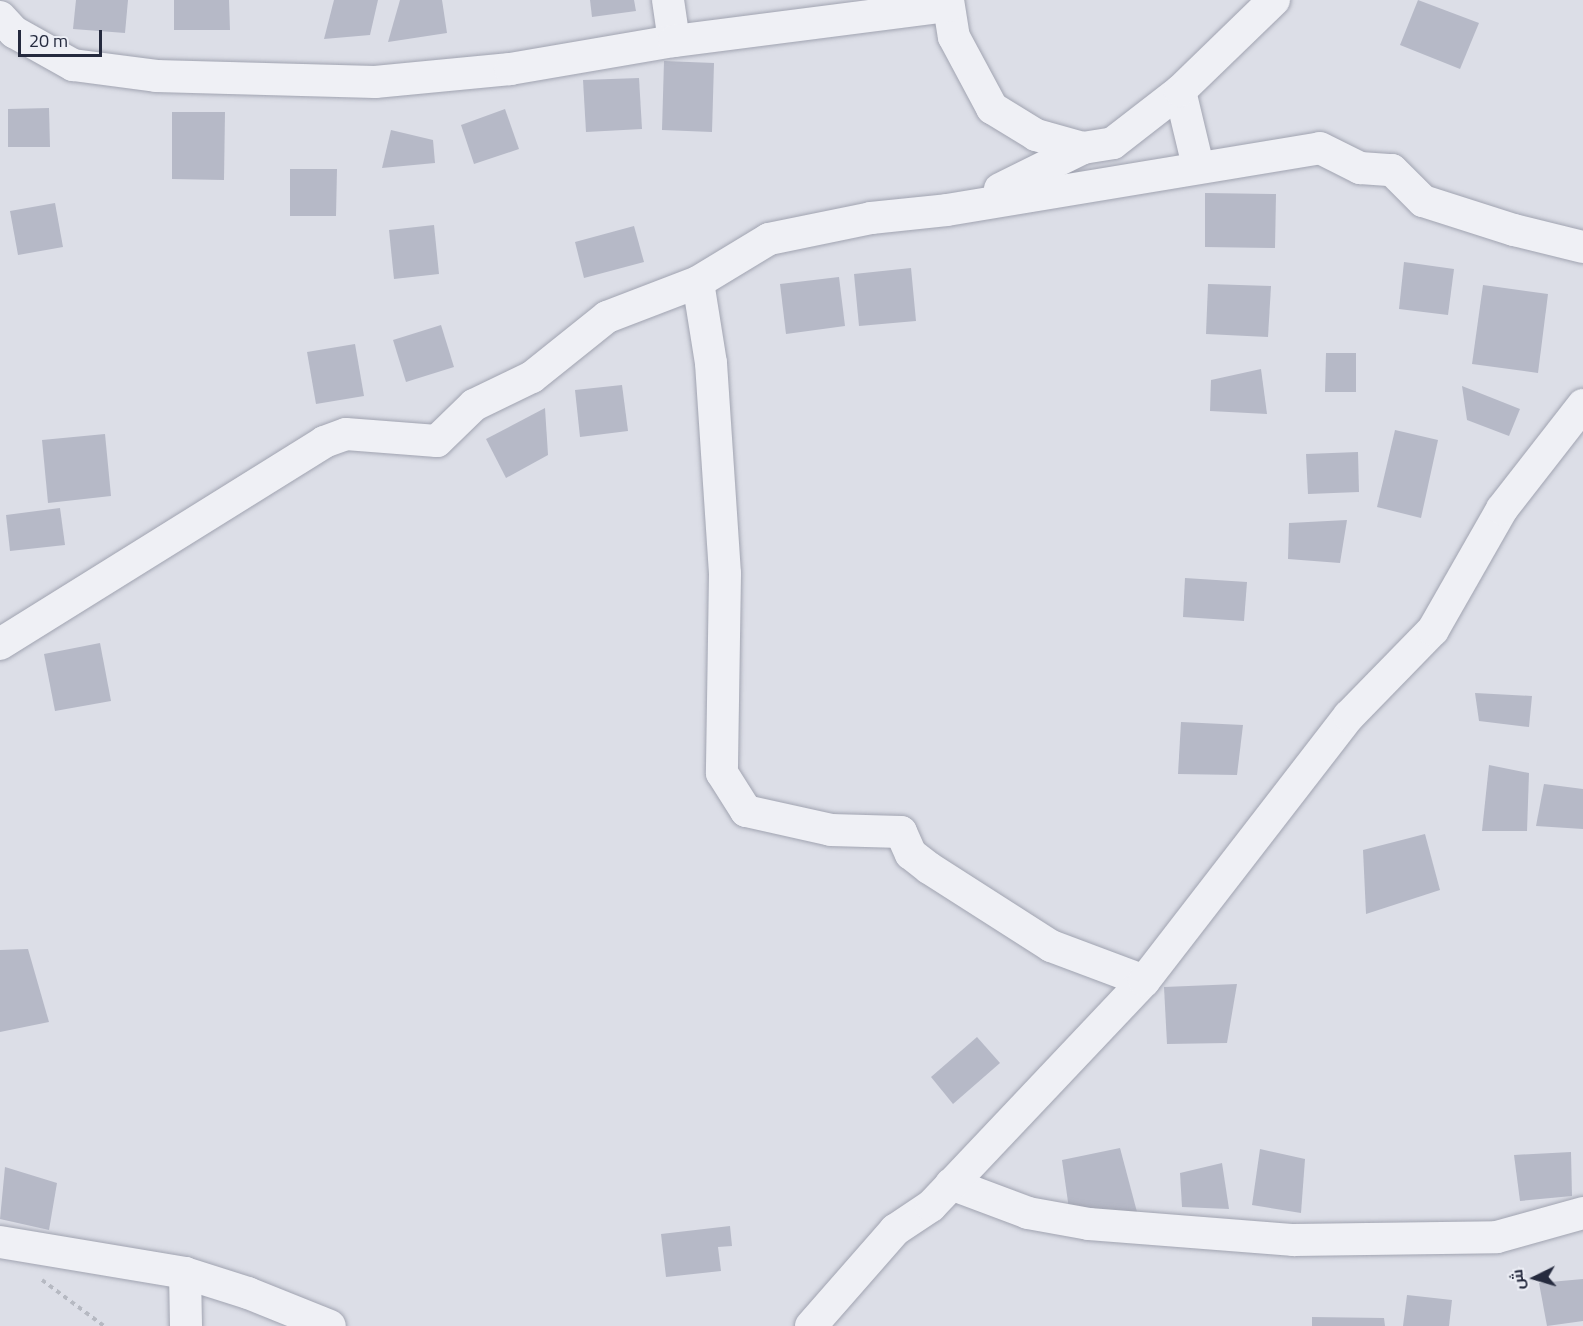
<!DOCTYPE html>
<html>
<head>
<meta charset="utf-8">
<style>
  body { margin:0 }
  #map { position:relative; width:1583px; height:1326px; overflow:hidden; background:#dcdee7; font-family:"Titillium Web",Cairo,sans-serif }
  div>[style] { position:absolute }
  .building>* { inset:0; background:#b6b9c7 }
  .path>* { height:4px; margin-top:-2px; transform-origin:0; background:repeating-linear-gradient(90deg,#b6b9c2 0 4.5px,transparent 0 9px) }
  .roads { filter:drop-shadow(0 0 2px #a1a4b1) drop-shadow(0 0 2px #a1a4b1) }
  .minor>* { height:32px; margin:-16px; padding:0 16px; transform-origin:16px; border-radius:16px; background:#eff0f5 }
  span { translate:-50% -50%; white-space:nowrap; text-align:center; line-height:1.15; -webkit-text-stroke:4.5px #eceef5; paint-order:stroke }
  .north { position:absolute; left:1505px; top:1248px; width:60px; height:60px; -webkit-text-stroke:4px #eceef5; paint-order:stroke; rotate:265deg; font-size:16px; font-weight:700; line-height:24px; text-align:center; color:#252a3e }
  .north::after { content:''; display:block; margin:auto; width:21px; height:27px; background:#252a3e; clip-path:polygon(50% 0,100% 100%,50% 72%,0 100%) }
  .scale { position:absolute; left:18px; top:30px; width:84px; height:27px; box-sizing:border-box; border:3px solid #252a3e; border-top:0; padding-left:8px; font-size:18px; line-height:21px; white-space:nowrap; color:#252a3e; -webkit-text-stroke:4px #eceef5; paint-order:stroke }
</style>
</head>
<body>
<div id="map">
  <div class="building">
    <div style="clip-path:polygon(76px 0,128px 0,125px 33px,73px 29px)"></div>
    <div style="clip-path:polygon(174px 0,229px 0,230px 30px,174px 30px)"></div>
    <div style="clip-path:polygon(334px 0,378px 0,370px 35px,324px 39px)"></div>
    <div style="clip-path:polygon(400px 0,442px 0,447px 33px,388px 42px)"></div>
    <div style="clip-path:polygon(590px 0,634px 0,636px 11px,592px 17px)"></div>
    <div style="clip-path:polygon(1418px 0,1479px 23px,1460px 69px,1400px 45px)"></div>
    <div style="clip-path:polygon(664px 61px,714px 63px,712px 132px,662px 130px)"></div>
    <div style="clip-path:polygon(639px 78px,642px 129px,586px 132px,583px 80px)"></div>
    <div style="clip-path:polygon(49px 108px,50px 147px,8px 147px,8px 109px)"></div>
    <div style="clip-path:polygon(505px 109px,519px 149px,474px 164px,461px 125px)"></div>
    <div style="clip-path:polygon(172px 112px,225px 112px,224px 180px,172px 179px)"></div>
    <div style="clip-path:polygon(391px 130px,433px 140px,435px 163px,382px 168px)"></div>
    <div style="clip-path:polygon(290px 169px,337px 169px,336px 216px,290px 216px)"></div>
    <div style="clip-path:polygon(1205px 193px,1276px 194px,1275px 248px,1205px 247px)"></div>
    <div style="clip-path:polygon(55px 203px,63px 247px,18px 255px,10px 211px)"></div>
    <div style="clip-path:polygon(434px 225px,439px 274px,394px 279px,389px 230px)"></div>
    <div style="clip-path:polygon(634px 226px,644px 262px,584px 278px,575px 242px)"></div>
    <div style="clip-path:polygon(1404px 262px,1454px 269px,1448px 315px,1399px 309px)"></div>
    <div style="clip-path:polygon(911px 268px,916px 321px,859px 326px,854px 274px)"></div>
    <div style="clip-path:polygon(839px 277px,845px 326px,786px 334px,780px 284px)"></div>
    <div style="clip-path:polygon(1208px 284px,1271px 286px,1268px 337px,1206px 334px)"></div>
    <div style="clip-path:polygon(1483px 285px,1548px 294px,1538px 373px,1472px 364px)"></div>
    <div style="clip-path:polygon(441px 325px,454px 367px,406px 382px,393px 340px)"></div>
    <div style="clip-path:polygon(355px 344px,364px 396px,316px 404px,307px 352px)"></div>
    <div style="clip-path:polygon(1326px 353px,1356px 353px,1356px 392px,1325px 392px)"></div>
    <div style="clip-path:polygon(1261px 369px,1267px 414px,1210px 411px,1211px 380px)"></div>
    <div style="clip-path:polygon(622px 385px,628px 431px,580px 437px,575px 390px)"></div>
    <div style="clip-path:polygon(1462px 386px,1520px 409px,1509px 436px,1467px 420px)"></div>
    <div style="clip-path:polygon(545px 408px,548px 455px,506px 478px,486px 439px)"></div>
    <div style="clip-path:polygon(1395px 430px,1438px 440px,1421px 518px,1377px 507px)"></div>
    <div style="clip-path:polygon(105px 434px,111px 496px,48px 503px,42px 440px)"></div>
    <div style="clip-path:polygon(1358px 452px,1359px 492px,1308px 494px,1306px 454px)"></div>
    <div style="clip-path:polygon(60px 508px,65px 545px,10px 551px,6px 515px)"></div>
    <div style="clip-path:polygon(1347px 520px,1340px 563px,1288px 559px,1289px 523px)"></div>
    <div style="clip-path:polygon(1185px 578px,1247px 582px,1244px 621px,1183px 617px)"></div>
    <div style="clip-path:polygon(100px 643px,111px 701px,55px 711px,44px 654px)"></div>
    <div style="clip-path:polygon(1475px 693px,1532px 696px,1529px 727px,1479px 721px)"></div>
    <div style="clip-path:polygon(1181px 722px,1243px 725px,1237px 775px,1178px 774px)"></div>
    <div style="clip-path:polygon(1489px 765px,1529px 773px,1527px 831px,1482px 831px)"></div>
    <div style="clip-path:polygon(1544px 784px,1583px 789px,1583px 829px,1536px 826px)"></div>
    <div style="clip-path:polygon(1425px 834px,1440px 890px,1366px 914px,1363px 850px)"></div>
    <div style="clip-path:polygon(28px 949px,49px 1022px,0 1032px,0 950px)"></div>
    <div style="clip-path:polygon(1237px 984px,1227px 1043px,1167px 1044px,1164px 987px)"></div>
    <div style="clip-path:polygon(977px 1037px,1000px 1063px,953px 1104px,931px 1077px)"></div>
    <div style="clip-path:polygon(1120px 1148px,1137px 1212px,1069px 1209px,1062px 1160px)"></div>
    <div style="clip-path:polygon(1260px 1149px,1305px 1159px,1301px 1213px,1252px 1205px)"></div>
    <div style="clip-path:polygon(1571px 1152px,1572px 1196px,1520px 1201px,1514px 1155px)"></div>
    <div style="clip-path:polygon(1222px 1163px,1229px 1209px,1182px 1207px,1180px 1173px)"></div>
    <div style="clip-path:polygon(5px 1167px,57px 1183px,49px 1230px,0 1219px)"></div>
    <div style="clip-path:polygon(730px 1226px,732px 1246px,718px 1247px,721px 1271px,666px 1277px,661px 1234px)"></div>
    <div style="clip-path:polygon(1583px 1279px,1583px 1321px,1547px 1326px,1539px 1283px)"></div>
    <div style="clip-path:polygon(1407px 1295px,1452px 1300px,1449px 1326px,1403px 1326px)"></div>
    <div style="clip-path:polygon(1312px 1317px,1384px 1318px,1385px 1326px,1312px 1326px)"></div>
  </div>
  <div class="path">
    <div style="left:42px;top:1280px;width:77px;rotate:36.6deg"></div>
  </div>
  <div class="roads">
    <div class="minor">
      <div style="left:668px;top:0;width:41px;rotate:81.7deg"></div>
      <div style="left:948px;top:0;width:37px;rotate:81deg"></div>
      <div style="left:954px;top:37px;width:81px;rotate:61.8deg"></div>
      <div style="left:992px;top:108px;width:52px;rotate:31.5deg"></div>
      <div style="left:1036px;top:135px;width:49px;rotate:15.5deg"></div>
      <div style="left:0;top:17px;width:21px;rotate:47deg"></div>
      <div style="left:14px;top:32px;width:68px;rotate:29.2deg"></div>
      <div style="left:73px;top:65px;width:84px;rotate:7.5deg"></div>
      <div style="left:156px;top:76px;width:219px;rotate:1.6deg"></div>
      <div style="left:375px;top:82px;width:136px;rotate:-5.5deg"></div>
      <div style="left:510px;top:69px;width:166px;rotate:-9.7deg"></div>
      <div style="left:674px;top:41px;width:276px;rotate:-7.3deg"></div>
      <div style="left:1180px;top:91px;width:77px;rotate:76.5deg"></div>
      <div style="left:1000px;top:189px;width:93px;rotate:-26.3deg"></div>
      <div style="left:1083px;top:148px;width:30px;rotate:-9deg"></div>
      <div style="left:1113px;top:143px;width:85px;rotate:-37.8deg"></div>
      <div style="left:1180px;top:91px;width:131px;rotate:-44.1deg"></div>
      <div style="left:698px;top:282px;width:82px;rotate:80.9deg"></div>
      <div style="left:711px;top:363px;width:211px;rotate:86.2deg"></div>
      <div style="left:725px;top:574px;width:199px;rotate:90.9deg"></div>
      <div style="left:722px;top:773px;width:45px;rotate:57.7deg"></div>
      <div style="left:746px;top:811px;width:87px;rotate:12.6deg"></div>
      <div style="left:831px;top:830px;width:70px;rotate:1.6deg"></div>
      <div style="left:901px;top:832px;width:24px;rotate:66deg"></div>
      <div style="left:911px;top:854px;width:23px;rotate:38deg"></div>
      <div style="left:929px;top:868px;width:145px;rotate:32.6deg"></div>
      <div style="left:1051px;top:946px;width:99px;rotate:20.6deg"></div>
      <div style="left:0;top:644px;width:382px;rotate:-31.9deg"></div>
      <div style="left:324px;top:442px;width:23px;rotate:-20deg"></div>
      <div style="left:346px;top:434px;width:91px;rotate:4.4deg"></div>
      <div style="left:437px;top:441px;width:52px;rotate:-44.2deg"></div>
      <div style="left:474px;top:405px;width:64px;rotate:-25.8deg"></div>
      <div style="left:532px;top:377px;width:96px;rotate:-38.7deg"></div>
      <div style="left:607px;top:317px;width:97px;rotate:-21deg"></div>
      <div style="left:698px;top:282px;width:83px;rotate:-31.2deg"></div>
      <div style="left:769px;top:239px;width:104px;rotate:-11.6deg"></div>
      <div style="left:871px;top:218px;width:76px;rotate:-6deg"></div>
      <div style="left:947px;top:210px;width:378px;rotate:-9.4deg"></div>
      <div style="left:1320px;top:148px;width:45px;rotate:26.6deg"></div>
      <div style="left:1360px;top:168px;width:32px;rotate:4deg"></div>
      <div style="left:1392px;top:170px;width:44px;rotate:45deg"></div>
      <div style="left:1423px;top:201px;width:96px;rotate:17.7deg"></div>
      <div style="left:1514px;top:230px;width:71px;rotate:13.8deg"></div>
      <div style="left:951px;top:1184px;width:82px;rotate:20.6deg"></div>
      <div style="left:1028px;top:1213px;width:62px;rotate:10.2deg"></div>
      <div style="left:1089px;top:1224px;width:206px;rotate:4.5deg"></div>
      <div style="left:1294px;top:1240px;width:203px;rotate:-0.8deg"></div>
      <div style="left:1497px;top:1237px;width:89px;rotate:-15.6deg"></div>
      <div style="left:0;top:1242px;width:188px;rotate:9.5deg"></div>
      <div style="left:185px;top:1273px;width:53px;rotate:88.9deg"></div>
      <div style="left:185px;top:1273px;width:66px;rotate:17.6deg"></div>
      <div style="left:248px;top:1293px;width:88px;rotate:21.9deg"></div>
      <div style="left:811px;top:1326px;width:128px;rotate:-48.8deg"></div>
      <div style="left:895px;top:1230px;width:43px;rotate:-33.7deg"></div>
      <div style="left:931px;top:1206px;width:310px;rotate:-46.6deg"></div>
      <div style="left:1144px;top:981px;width:335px;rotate:-52.3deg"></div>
      <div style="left:1349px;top:716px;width:120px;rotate:-45.7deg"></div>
      <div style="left:1433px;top:630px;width:139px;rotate:-60.3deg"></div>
      <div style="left:1502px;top:509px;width:132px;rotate:-52.1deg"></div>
    </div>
  </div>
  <div class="north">ش</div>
  <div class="scale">20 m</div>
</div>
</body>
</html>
